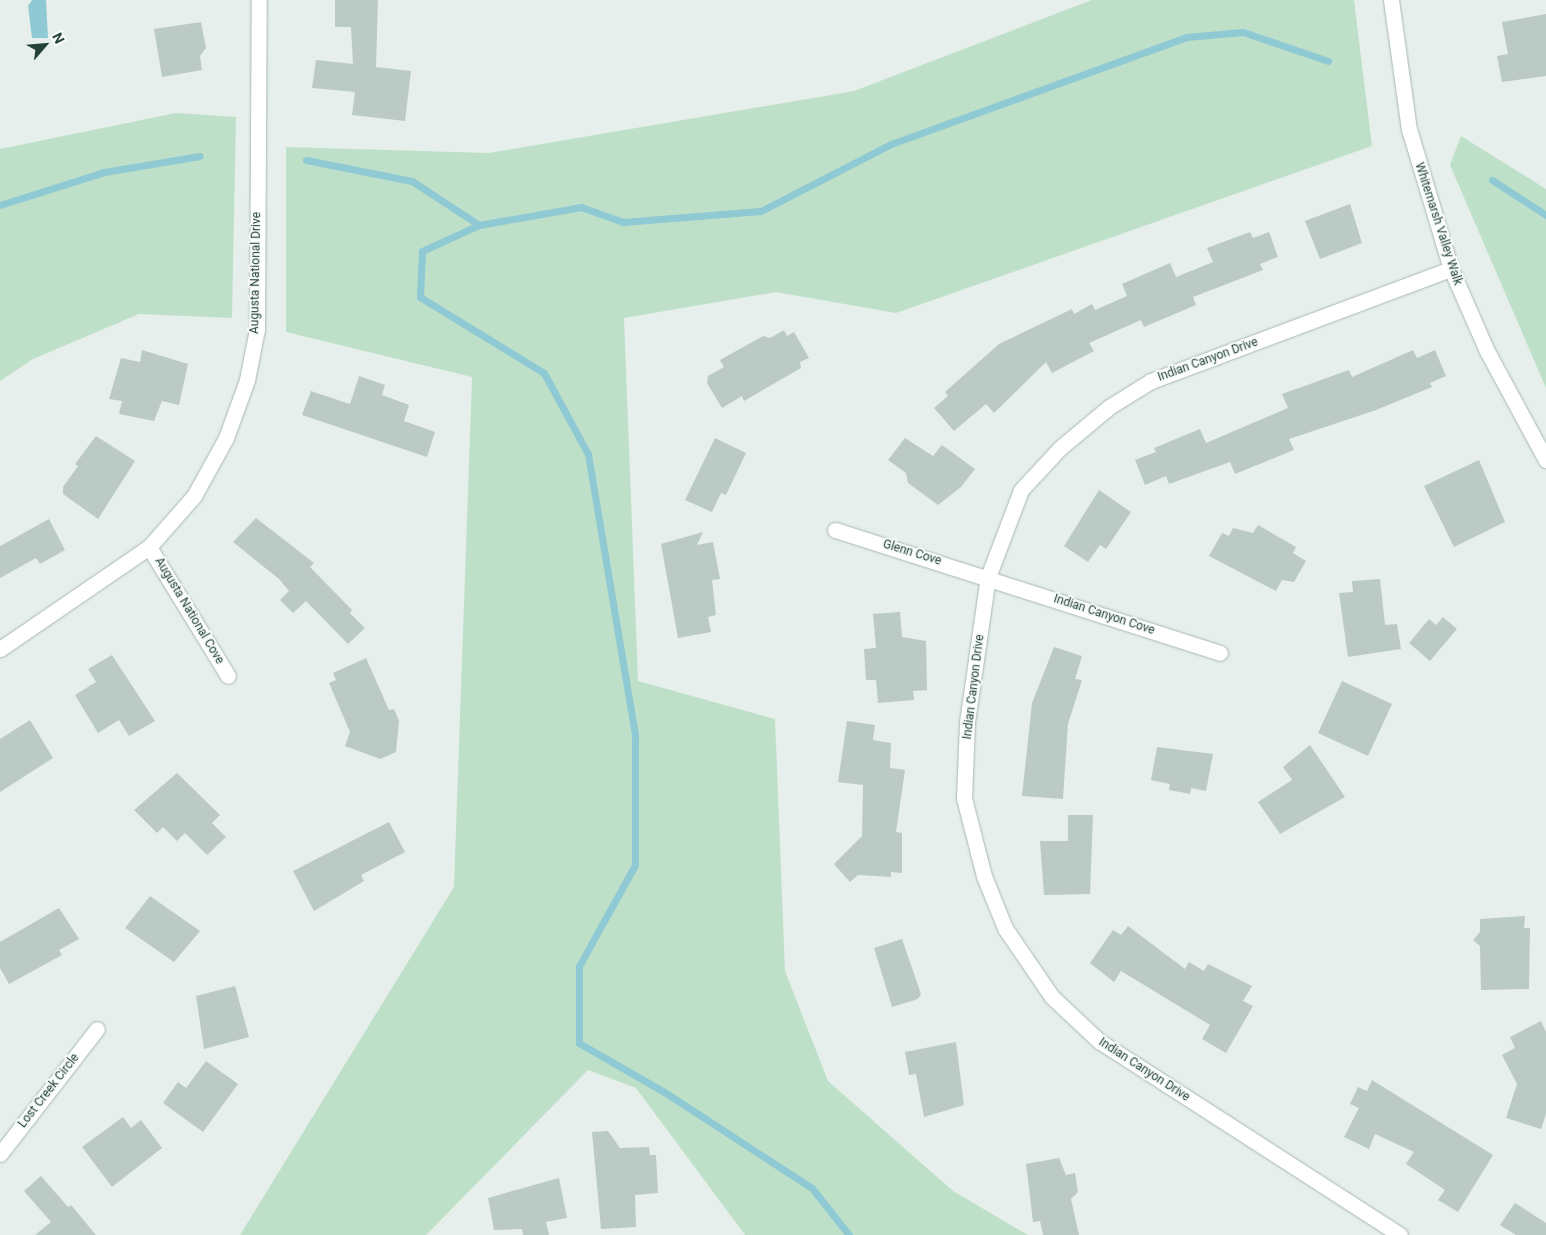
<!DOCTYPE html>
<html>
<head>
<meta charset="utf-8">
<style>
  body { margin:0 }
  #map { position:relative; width:1546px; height:1235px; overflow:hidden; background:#e6efeb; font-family:Roboto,sans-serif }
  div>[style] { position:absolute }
  .green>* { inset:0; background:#bfe0c8 }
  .water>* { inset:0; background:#8ec9d4 }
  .stream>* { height:7px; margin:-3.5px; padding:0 3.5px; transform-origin:3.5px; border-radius:3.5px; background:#8ec9d4 }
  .building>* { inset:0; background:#bbcac4 }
  .roads { filter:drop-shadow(0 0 1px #a8b8b2) drop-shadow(0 0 1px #a8b8b2) }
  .minor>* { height:15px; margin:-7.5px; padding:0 7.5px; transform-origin:7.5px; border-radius:7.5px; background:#fff }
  span { translate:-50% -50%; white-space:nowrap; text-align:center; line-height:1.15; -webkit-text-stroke:4px #f7fbf9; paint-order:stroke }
  .street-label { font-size:12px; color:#24423a }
  .north { position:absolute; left:20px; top:20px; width:50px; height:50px; -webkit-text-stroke:4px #f7fbf9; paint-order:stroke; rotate:63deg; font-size:14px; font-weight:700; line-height:20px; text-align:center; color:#24423a }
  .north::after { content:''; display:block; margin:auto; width:18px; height:22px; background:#24423a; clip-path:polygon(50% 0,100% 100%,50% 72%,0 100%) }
</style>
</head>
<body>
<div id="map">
  <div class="green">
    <div style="clip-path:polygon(1092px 0,1354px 0,1372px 146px,896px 313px,776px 292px,624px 318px,638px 681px,775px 719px,785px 971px,828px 1081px,953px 1191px,1028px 1235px,745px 1235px,636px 1088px,588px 1070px,426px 1235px,240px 1235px,454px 887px,472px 377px,286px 332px,286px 147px,489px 153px,854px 91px)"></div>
    <div style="clip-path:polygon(176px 113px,236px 117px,232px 318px,139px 314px,33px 359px,0 381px,0 149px)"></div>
    <div style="clip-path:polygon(1461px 136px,1546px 189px,1546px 388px,1450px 165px)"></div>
  </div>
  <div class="water">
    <div style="clip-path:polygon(32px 0,46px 0,48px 38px,32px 38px,28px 6px)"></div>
  </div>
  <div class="stream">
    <div style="left:306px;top:160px;width:108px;rotate:11.2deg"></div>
    <div style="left:412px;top:181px;width:80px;rotate:33.3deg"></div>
    <div style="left:479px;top:225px;width:104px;rotate:-10deg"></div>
    <div style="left:581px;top:207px;width:45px;rotate:19.7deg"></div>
    <div style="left:623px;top:222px;width:138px;rotate:-4.6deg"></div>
    <div style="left:761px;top:211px;width:146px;rotate:-27.3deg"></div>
    <div style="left:891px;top:144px;width:314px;rotate:-19.9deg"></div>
    <div style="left:1186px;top:37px;width:57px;rotate:-5deg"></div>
    <div style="left:1243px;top:32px;width:90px;rotate:18.8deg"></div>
    <div style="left:1492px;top:180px;width:64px;rotate:32.9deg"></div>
    <div style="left:0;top:205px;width:109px;rotate:-17.6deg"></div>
    <div style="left:104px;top:172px;width:97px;rotate:-9.5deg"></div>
    <div style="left:479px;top:225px;width:63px;rotate:155.5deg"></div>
    <div style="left:422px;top:251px;width:46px;rotate:92.5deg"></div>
    <div style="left:420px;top:297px;width:145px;rotate:31.5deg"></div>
    <div style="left:544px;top:373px;width:92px;rotate:61.5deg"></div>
    <div style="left:588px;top:454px;width:286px;rotate:80.5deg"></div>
    <div style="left:635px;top:736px;width:129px;rotate:90deg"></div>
    <div style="left:635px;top:865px;width:115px;rotate:119deg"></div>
    <div style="left:579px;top:966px;width:77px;rotate:90deg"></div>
    <div style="left:579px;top:1043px;width:100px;rotate:29.9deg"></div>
    <div style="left:666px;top:1093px;width:174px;rotate:33.1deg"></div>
    <div style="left:812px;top:1188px;width:60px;rotate:51.8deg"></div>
  </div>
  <div class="building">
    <div style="clip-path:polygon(335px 0,378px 0,376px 67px,411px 71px,405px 121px,352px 115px,355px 92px,312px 88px,316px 60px,353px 64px,351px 27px,335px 27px)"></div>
    <div style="clip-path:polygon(1546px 14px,1546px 76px,1502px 82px,1497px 56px,1508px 54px,1502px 22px)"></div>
    <div style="clip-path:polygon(201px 22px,206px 48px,200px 56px,202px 70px,162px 77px,154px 29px)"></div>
    <div style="clip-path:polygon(1350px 204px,1362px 243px,1320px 259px,1305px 221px)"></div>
    <div style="clip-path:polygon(1250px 232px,1253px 238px,1269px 232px,1278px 257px,1260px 264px,1263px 270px,1193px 297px,1196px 305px,1144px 327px,1141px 320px,1089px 343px,1094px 351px,1052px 373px,1046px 362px,994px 413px,986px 404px,954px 431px,934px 408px,948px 396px,945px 392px,999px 344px,1072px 309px,1074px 314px,1092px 304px,1095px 310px,1127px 296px,1122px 284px,1170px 263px,1176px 277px,1213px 262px,1207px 248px)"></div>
    <div style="clip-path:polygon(784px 330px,787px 336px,794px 332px,809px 358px,800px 362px,801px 368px,744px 401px,742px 396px,722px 408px,707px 383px,708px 376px,724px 367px,720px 360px,763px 336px,770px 338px)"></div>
    <div style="clip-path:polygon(142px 350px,188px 364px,179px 405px,162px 401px,154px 421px,119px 414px,122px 401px,109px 399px,121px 358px,140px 362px)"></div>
    <div style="clip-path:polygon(1413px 350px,1417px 358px,1435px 350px,1446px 376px,1430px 383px,1432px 387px,1376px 410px,1289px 439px,1294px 450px,1235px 474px,1230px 462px,1169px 484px,1166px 476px,1145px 485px,1135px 460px,1156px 452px,1154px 448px,1200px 429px,1206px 443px,1288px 408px,1282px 394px,1349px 370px,1352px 377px)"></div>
    <div style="clip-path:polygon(359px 376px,385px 385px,382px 395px,409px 405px,404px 421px,435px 432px,427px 457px,302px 415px,311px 391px,350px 404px)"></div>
    <div style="clip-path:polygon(96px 436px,135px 461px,98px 519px,63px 494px,63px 487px,78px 466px,75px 464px)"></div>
    <div style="clip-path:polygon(715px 438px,746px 453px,726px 495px,721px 493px,712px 512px,685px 500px)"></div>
    <div style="clip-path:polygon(905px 438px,933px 456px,942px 445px,975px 469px,961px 487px,938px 505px,908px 483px,906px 473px,888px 460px)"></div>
    <div style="clip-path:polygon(1479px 460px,1505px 522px,1454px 547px,1424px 486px)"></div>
    <div style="clip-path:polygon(1099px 490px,1131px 512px,1106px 549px,1100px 545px,1088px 562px,1064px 546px)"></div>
    <div style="clip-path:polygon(256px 518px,314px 563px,310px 567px,352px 610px,350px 613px,365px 628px,348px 644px,306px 601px,293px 613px,280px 600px,289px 591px,279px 579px,233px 542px)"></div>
    <div style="clip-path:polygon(49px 519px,65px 550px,40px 564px,36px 558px,0 578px,0 546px)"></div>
    <div style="clip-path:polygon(1258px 525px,1296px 547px,1293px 553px,1306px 561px,1294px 582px,1282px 580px,1276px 591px,1209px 556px,1222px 533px,1229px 536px,1233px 528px,1253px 533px)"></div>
    <div style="clip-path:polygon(703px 532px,697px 545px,713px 542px,720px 579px,712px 580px,716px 615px,708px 617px,711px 632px,678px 638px,661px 544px)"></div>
    <div style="clip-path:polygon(1380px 579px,1385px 625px,1397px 624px,1401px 649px,1348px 657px,1339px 593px,1353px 592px,1352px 581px)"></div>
    <div style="clip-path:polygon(900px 612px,902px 637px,926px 641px,927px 690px,913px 691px,914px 700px,878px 703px,876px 680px,866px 680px,864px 649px,876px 648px,873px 614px)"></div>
    <div style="clip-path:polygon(1443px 617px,1457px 629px,1430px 661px,1409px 643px,1429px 619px,1436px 625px)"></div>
    <div style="clip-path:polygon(1054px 647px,1082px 656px,1075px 679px,1082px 680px,1068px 724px,1063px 799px,1022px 796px,1032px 703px)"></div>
    <div style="clip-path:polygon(112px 655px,155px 721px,129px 736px,119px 720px,98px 733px,75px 695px,96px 682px,88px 669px)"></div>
    <div style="clip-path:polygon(366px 658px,389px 710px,394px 709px,399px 721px,396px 752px,380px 759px,345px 746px,350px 732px,329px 683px,336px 680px,333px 673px)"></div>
    <div style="clip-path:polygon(1342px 681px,1392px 704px,1368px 756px,1318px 733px)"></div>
    <div style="clip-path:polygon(30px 720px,53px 758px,0 792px,0 739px)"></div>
    <div style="clip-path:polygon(847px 721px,875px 725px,873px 740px,891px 743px,890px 768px,905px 770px,896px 832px,902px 833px,902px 873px,891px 872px,891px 877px,858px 875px,850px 882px,834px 864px,862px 836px,863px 785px,838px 782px)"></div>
    <div style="clip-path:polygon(1310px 745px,1345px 797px,1280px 834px,1258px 802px,1292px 780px,1283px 767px)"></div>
    <div style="clip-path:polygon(1157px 747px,1213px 754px,1206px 791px,1191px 788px,1190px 794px,1180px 792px,1169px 790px,1170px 784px,1151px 780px)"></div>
    <div style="clip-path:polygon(177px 773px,220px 815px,212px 823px,226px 837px,207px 855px,185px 833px,177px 841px,163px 827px,157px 833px,134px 810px)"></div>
    <div style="clip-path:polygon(1068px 815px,1093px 815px,1090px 894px,1044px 895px,1040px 841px,1068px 841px)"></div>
    <div style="clip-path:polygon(389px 822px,405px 852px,361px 875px,364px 881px,314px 911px,293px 871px)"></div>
    <div style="clip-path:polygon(150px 896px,200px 931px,174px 962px,125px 928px)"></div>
    <div style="clip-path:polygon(59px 908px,79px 939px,59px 950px,62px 955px,9px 984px,0 968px,0 942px)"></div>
    <div style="clip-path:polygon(1525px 916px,1524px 928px,1530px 928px,1529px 989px,1481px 990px,1480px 946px,1473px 940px,1480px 932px,1480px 919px)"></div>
    <div style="clip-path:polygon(1128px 926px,1185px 969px,1189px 962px,1204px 971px,1208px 964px,1252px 986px,1243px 1001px,1253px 1006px,1226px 1053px,1202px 1039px,1210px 1025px,1121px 971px,1114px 982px,1090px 963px,1113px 930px,1121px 935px)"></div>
    <div style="clip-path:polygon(902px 939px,921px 994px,918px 999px,892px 1007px,874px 948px)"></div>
    <div style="clip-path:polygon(235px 986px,249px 1037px,204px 1049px,196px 996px)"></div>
    <div style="clip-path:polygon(1541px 1021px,1546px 1032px,1546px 1114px,1541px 1129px,1506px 1118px,1517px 1084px,1502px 1055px,1515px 1048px,1510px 1037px)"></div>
    <div style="clip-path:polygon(956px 1042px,964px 1105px,924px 1117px,916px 1074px,909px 1075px,905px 1052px)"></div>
    <div style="clip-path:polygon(206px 1061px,238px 1084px,203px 1132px,163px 1103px,178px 1082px,186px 1088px)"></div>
    <div style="clip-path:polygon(1372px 1080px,1493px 1155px,1458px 1212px,1438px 1200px,1445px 1190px,1406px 1164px,1414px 1152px,1375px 1134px,1369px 1149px,1344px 1137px,1359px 1108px,1350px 1104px,1358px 1087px,1367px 1091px)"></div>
    <div style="clip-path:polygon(123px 1117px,131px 1128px,141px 1120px,162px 1148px,112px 1187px,82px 1147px)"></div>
    <div style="clip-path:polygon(608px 1131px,620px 1148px,649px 1147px,650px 1155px,656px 1155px,658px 1193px,635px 1195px,636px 1227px,601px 1229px,592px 1132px)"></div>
    <div style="clip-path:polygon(1059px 1158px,1066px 1175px,1075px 1173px,1078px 1192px,1071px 1199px,1079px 1235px,1043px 1235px,1040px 1221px,1033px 1222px,1026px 1164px)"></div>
    <div style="clip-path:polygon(41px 1176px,68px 1207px,71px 1205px,96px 1235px,35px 1235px,51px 1222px,24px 1191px)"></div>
    <div style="clip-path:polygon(559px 1178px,567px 1218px,546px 1222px,549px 1235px,523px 1235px,522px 1229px,494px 1230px,488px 1198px)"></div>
    <div style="clip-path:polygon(1515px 1203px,1546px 1223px,1546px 1235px,1516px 1235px,1500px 1225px)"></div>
  </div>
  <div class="roads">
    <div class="minor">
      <div style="left:1391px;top:0;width:130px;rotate:82.1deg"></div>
      <div style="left:1409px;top:129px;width:146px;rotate:73.3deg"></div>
      <div style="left:1451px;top:269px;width:90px;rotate:66.3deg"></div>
      <div style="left:1487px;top:351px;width:124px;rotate:61.6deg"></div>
      <div style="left:835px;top:530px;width:404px;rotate:17.7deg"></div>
      <div style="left:149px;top:547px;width:151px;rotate:58.5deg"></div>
      <div style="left:0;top:649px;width:181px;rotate:-34.4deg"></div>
      <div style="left:149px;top:547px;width:68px;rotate:-48.6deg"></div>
      <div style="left:194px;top:496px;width:66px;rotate:-61.1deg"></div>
      <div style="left:226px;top:438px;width:62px;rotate:-70.1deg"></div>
      <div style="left:247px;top:380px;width:52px;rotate:-78.9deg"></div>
      <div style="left:257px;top:329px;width:329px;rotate:-89.7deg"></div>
      <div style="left:0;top:1154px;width:158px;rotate:-52.2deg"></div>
      <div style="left:1400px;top:1235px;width:357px;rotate:-147.2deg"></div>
      <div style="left:1100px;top:1042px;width:66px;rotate:-136.8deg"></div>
      <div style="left:1052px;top:997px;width:83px;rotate:-124.3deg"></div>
      <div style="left:1005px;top:928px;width:56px;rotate:-112deg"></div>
      <div style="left:984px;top:876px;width:81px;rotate:-104.4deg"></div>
      <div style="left:964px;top:798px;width:76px;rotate:-87.7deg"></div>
      <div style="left:967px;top:722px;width:147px;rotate:-81.8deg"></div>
      <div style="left:988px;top:577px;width:93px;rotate:-69.2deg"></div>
      <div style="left:1021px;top:490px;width:57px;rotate:-47.1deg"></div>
      <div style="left:1060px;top:448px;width:64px;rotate:-39.9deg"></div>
      <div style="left:1109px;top:407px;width:49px;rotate:-31.8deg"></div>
      <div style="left:1151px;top:381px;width:320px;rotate:-20.5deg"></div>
    </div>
  </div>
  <div class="street-label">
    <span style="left:1438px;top:224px;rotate:72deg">Whitemarsh Valley Walk</span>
    <span style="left:256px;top:273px;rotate:-89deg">Augusta National Drive</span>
    <span style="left:1208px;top:360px;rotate:-20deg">Indian Canyon Drive</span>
    <span style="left:912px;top:553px;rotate:17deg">Glenn Cove</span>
    <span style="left:189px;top:611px;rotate:59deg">Augusta National Cove</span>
    <span style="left:1104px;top:615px;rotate:18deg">Indian Canyon Cove</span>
    <span style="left:974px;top:687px;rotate:-83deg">Indian Canyon Drive</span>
    <span style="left:1144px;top:1070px;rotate:33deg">Indian Canyon Drive</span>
    <span style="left:49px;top:1091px;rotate:-52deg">Lost Creek Circle</span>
  </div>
  <div class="north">N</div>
</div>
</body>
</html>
